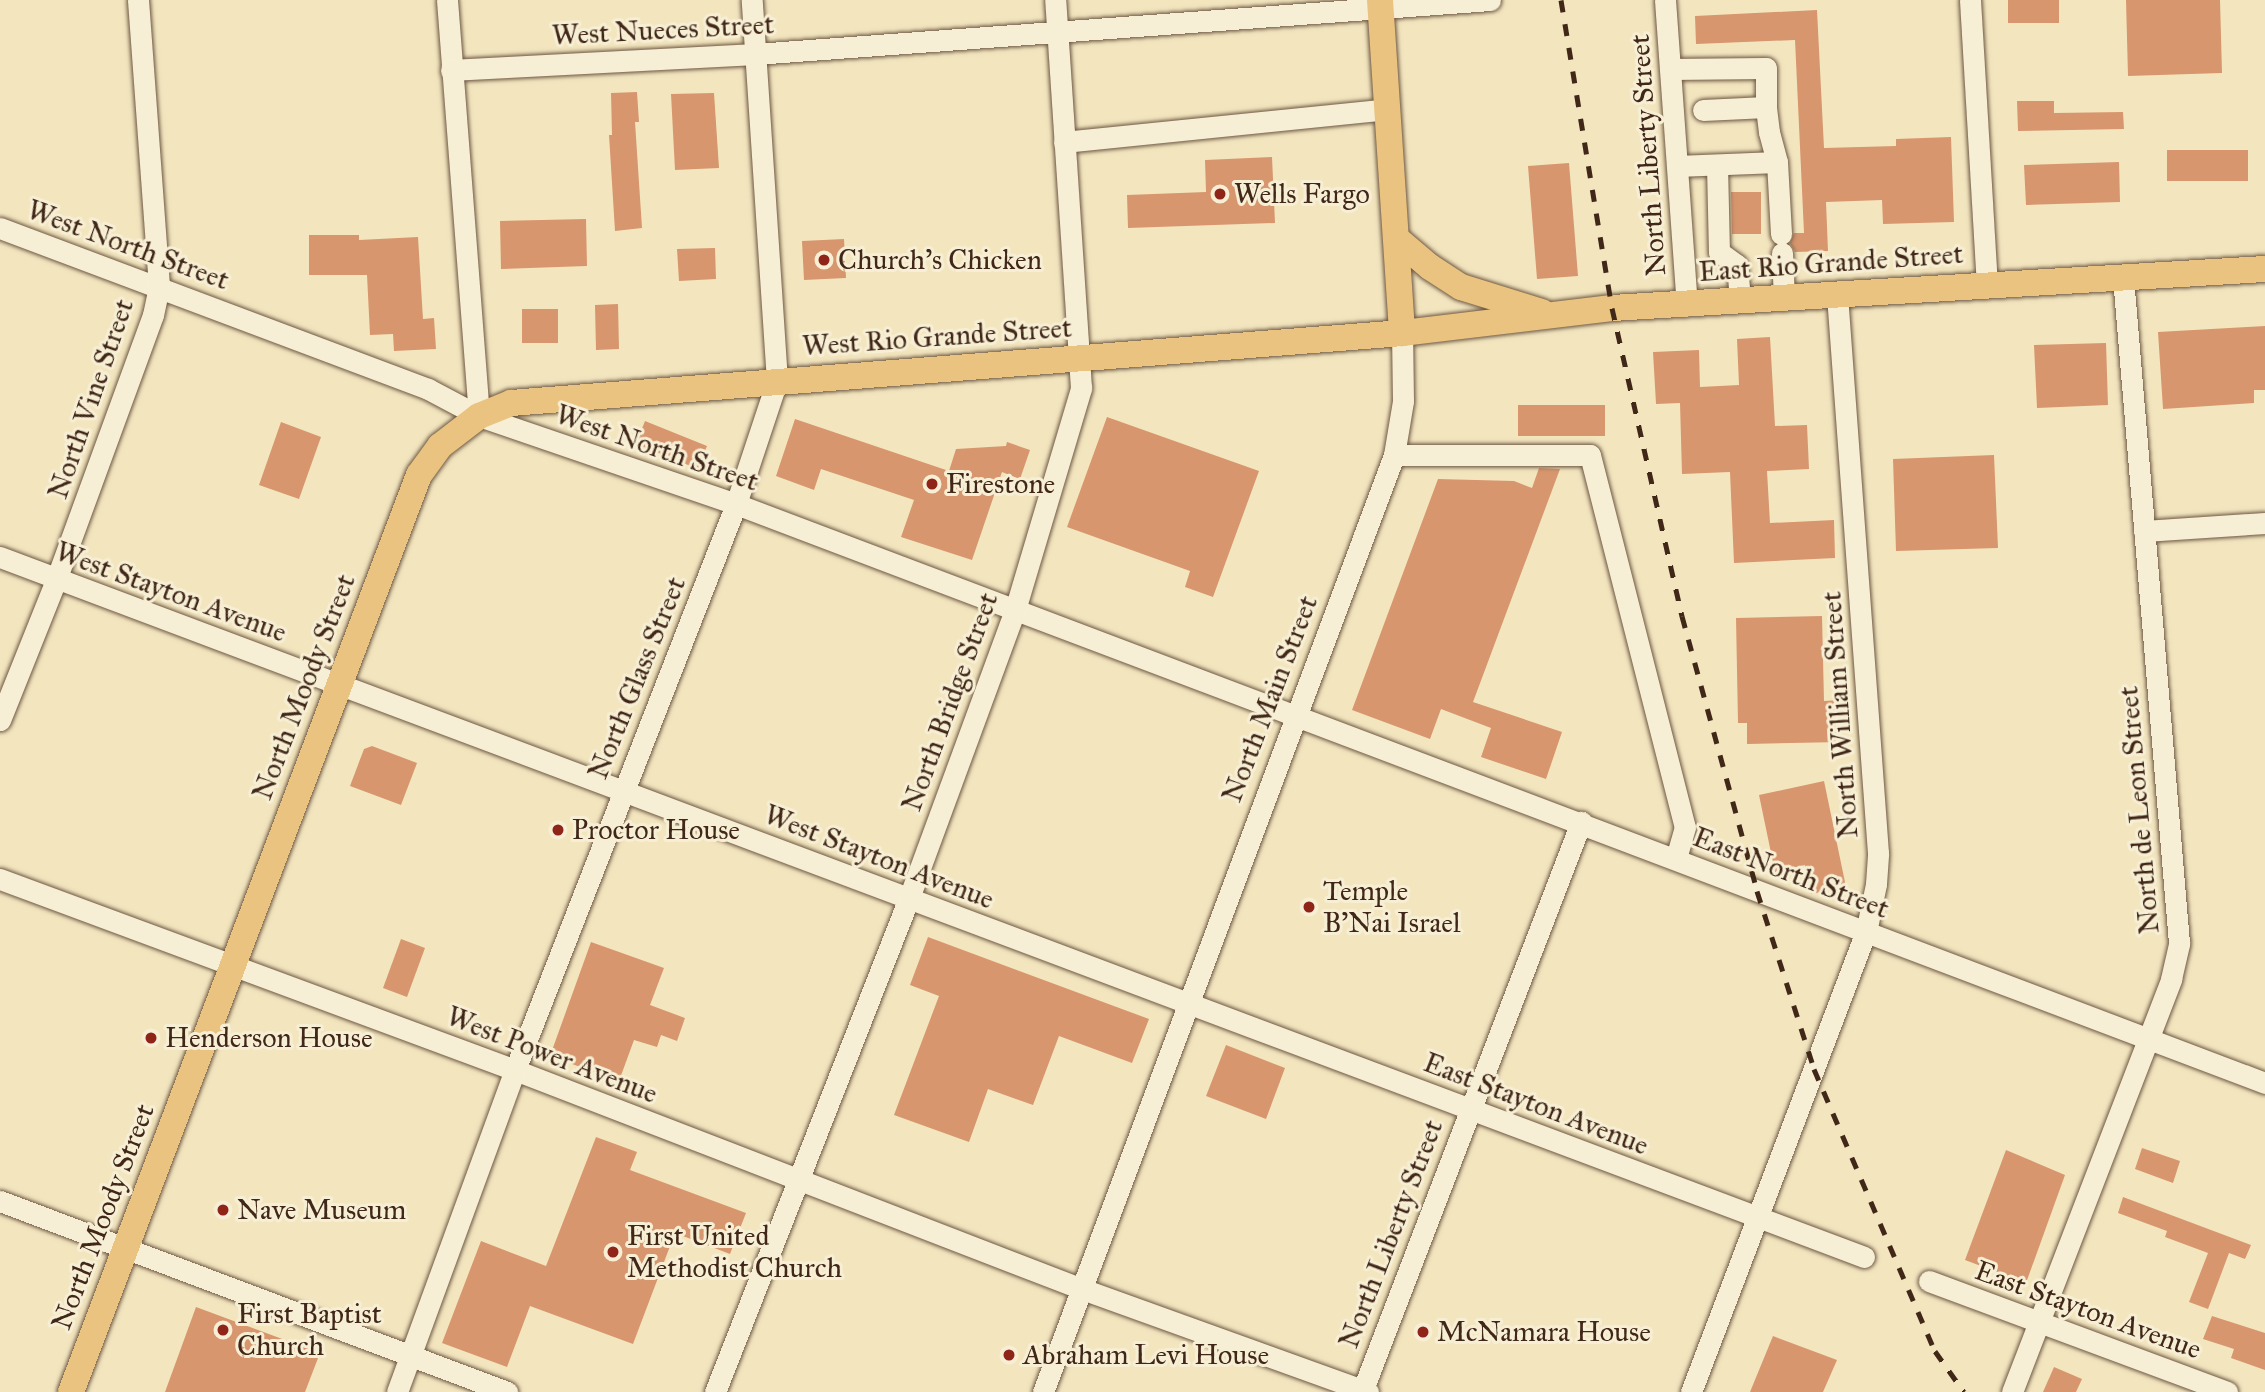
<!DOCTYPE html>
<html>
<head>
<meta charset="utf-8">
<style>
  body { margin:0 }
  #map { position:relative; width:2265px; height:1392px; overflow:hidden; background:#f3e6bf; font-family:"IM FELL Great Primer",serif }
  div>[style] { position:absolute }
  .building>* { inset:0; background:#d7966e }
  .roads { filter:drop-shadow(0 0 2px #6d5742) drop-shadow(0 0 2px #6d5742) }
  .minor>* { height:21px; margin:-10.5px; padding:0 10.5px; transform-origin:10.5px; border-radius:10.5px; background:#f7efd5 }
  .major>* { height:26px; margin:-13px; padding:0 13px; transform-origin:13px; border-radius:13px; background:#eac380 }
  .rail>* { height:5px; margin-top:-2.5px; transform-origin:0; background:repeating-linear-gradient(90deg,#402718 0 12px,transparent 0 24px) }
  .dots>* { width:19px; height:19px; translate:-50% -50%; box-sizing:border-box; border:4px solid #f7efd5; border-radius:50% }
  span { translate:-50% -50%; white-space:nowrap; text-align:center; line-height:1.15; -webkit-text-stroke:6px #f7efd5; paint-order:stroke }
  .street-label { font-size:28px; color:#402718 }
  .poi-label { font-size:28px; color:#402718 }
  .left { translate:0 -50%; text-align:left }
</style>
</head>
<body>
<div id="map">
  <div class="building">
    <div style="clip-path:polygon(2008px 0,2059px 0,2059px 23px,2008px 23px)"></div>
    <div style="clip-path:polygon(2126px 0,2220px 0,2222px 73px,2128px 76px)"></div>
    <div style="clip-path:polygon(1817px 10px,1824px 148px,1896px 146px,1896px 139px,1951px 137px,1954px 222px,1883px 224px,1882px 200px,1826px 202px,1828px 251px,1795px 252px,1790px 243px,1794px 233px,1804px 233px,1795px 40px,1696px 44px,1695px 16px)"></div>
    <div style="clip-path:polygon(637px 92px,639px 122px,635px 122px,642px 228px,615px 231px,609px 135px,612px 135px,611px 93px)"></div>
    <div style="clip-path:polygon(714px 93px,719px 168px,675px 170px,671px 94px)"></div>
    <div style="clip-path:polygon(2017px 101px,2054px 101px,2054px 113px,2123px 112px,2124px 129px,2018px 131px)"></div>
    <div style="clip-path:polygon(2167px 150px,2248px 150px,2248px 181px,2167px 181px)"></div>
    <div style="clip-path:polygon(1272px 157px,1275px 223px,1128px 228px,1127px 195px,1206px 192px,1205px 160px)"></div>
    <div style="clip-path:polygon(2119px 162px,2120px 202px,2026px 205px,2024px 165px)"></div>
    <div style="clip-path:polygon(1569px 163px,1578px 276px,1537px 279px,1528px 166px)"></div>
    <div style="clip-path:polygon(1731px 192px,1761px 192px,1761px 234px,1732px 234px)"></div>
    <div style="clip-path:polygon(586px 219px,587px 266px,501px 269px,500px 221px)"></div>
    <div style="clip-path:polygon(309px 235px,359px 235px,359px 240px,418px 237px,423px 319px,434px 318px,436px 349px,394px 351px,393px 334px,370px 335px,367px 275px,309px 275px)"></div>
    <div style="clip-path:polygon(844px 239px,846px 278px,804px 280px,802px 241px)"></div>
    <div style="clip-path:polygon(715px 248px,716px 279px,679px 281px,677px 249px)"></div>
    <div style="clip-path:polygon(618px 304px,619px 349px,596px 350px,595px 305px)"></div>
    <div style="clip-path:polygon(522px 309px,558px 309px,558px 343px,522px 343px)"></div>
    <div style="clip-path:polygon(2265px 326px,2265px 390px,2254px 390px,2254px 403px,2163px 409px,2158px 332px)"></div>
    <div style="clip-path:polygon(1770px 337px,1775px 426px,1807px 425px,1809px 469px,1767px 471px,1770px 523px,1834px 520px,1835px 558px,1734px 563px,1730px 472px,1682px 474px,1680px 403px,1656px 404px,1653px 352px,1699px 350px,1700px 387px,1739px 385px,1737px 339px)"></div>
    <div style="clip-path:polygon(2106px 343px,2108px 405px,2037px 408px,2034px 345px)"></div>
    <div style="clip-path:polygon(1518px 405px,1605px 405px,1605px 436px,1518px 436px)"></div>
    <div style="clip-path:polygon(1107px 417px,1259px 471px,1213px 597px,1185px 587px,1190px 571px,1067px 527px)"></div>
    <div style="clip-path:polygon(795px 419px,949px 471px,956px 449px,1006px 446px,1007px 442px,1030px 450px,1020px 479px,1002px 472px,972px 560px,901px 537px,914px 500px,821px 469px,814px 490px,776px 476px)"></div>
    <div style="clip-path:polygon(645px 421px,707px 446px,698px 469px,636px 444px)"></div>
    <div style="clip-path:polygon(281px 422px,321px 437px,299px 499px,259px 485px)"></div>
    <div style="clip-path:polygon(1994px 455px,1998px 548px,1896px 551px,1893px 459px)"></div>
    <div style="clip-path:polygon(1539px 468px,1560px 469px,1473px 702px,1562px 732px,1546px 779px,1481px 757px,1491px 728px,1441px 709px,1430px 739px,1352px 710px,1438px 479px,1514px 481px,1532px 488px)"></div>
    <div style="clip-path:polygon(1822px 616px,1824px 701px,1840px 700px,1841px 742px,1747px 744px,1747px 723px,1738px 723px,1736px 618px)"></div>
    <div style="clip-path:polygon(372px 746px,417px 763px,401px 805px,350px 786px,364px 749px)"></div>
    <div style="clip-path:polygon(1824px 781px,1846px 887px,1811px 894px,1805px 865px,1775px 872px,1759px 795px)"></div>
    <div style="clip-path:polygon(928px 937px,1149px 1019px,1132px 1063px,1059px 1036px,1033px 1105px,988px 1089px,969px 1142px,894px 1115px,939px 996px,910px 985px)"></div>
    <div style="clip-path:polygon(401px 939px,425px 948px,407px 997px,383px 988px)"></div>
    <div style="clip-path:polygon(591px 942px,664px 968px,650px 1005px,685px 1018px,677px 1041px,661px 1035px,657px 1047px,634px 1040px,619px 1081px,550px 1056px)"></div>
    <div style="clip-path:polygon(1226px 1045px,1285px 1068px,1266px 1119px,1206px 1096px)"></div>
    <div style="clip-path:polygon(596px 1137px,637px 1152px,630px 1170px,746px 1213px,730px 1254px,675px 1233px,633px 1344px,530px 1306px,507px 1367px,442px 1343px,481px 1241px,546px 1266px)"></div>
    <div style="clip-path:polygon(2142px 1148px,2180px 1161px,2173px 1183px,2135px 1169px)"></div>
    <div style="clip-path:polygon(2006px 1150px,2065px 1175px,2026px 1283px,1965px 1260px)"></div>
    <div style="clip-path:polygon(2123px 1197px,2251px 1245px,2245px 1259px,2229px 1253px,2208px 1309px,2189px 1302px,2208px 1253px,2165px 1237px,2167px 1231px,2118px 1213px)"></div>
    <div style="clip-path:polygon(196px 1307px,320px 1353px,305px 1392px,165px 1392px)"></div>
    <div style="clip-path:polygon(2212px 1316px,2265px 1333px,2265px 1370px,2231px 1358px,2234px 1349px,2203px 1339px)"></div>
    <div style="clip-path:polygon(1773px 1336px,1837px 1360px,1823px 1392px,1750px 1392px)"></div>
    <div style="clip-path:polygon(2054px 1367px,2082px 1379px,2076px 1392px,2043px 1392px)"></div>
  </div>
  <div class="roads">
    <div class="minor">
      <div style="left:447px;top:0;width:417px;rotate:85.6deg"></div>
      <div style="left:1665px;top:0;width:306px;rotate:85.9deg"></div>
      <div style="left:1970px;top:0;width:285px;rotate:86.6deg"></div>
      <div style="left:1670px;top:69px;width:96px;rotate:-0.6deg"></div>
      <div style="left:1766px;top:68px;width:39px;rotate:90deg"></div>
      <div style="left:1766px;top:107px;width:63px;rotate:177.3deg"></div>
      <div style="left:451px;top:70px;width:304px;rotate:-3deg"></div>
      <div style="left:755px;top:54px;width:737px;rotate:-4.2deg"></div>
      <div style="left:1064px;top:142px;width:325px;rotate:-5.8deg"></div>
      <div style="left:1777px;top:162px;width:72px;rotate:86.8deg"></div>
      <div style="left:1717px;top:165px;width:87px;rotate:88.7deg"></div>
      <div style="left:1719px;top:252px;width:22px;rotate:36deg"></div>
      <div style="left:1737px;top:265px;width:37px;rotate:85deg"></div>
      <div style="left:1677px;top:166px;width:100px;rotate:-2.3deg"></div>
      <div style="left:1777px;top:162px;width:31px;rotate:-105deg"></div>
      <div style="left:1769px;top:132px;width:25px;rotate:-97deg"></div>
      <div style="left:0;top:228px;width:457px;rotate:20.6deg"></div>
      <div style="left:428px;top:389px;width:58px;rotate:27.9deg"></div>
      <div style="left:479px;top:416px;width:272px;rotate:18.9deg"></div>
      <div style="left:736px;top:504px;width:1635px;rotate:20.74deg"></div>
      <div style="left:1782px;top:253px;width:45px;rotate:87.5deg"></div>
      <div style="left:1394px;top:455px;width:196px"></div>
      <div style="left:1590px;top:455px;width:384px;rotate:75.7deg"></div>
      <div style="left:1685px;top:827px;width:33px;rotate:106deg"></div>
      <div style="left:2144px;top:531px;width:121px;rotate:-3.8deg"></div>
      <div style="left:0;top:557px;width:1991px;rotate:20.58deg"></div>
      <div style="left:0;top:720px;width:151px;rotate:-68.2deg"></div>
      <div style="left:56px;top:580px;width:282px;rotate:-69.9deg"></div>
      <div style="left:153px;top:315px;width:30px;rotate:-78deg"></div>
      <div style="left:159px;top:286px;width:287px;rotate:-94.2deg"></div>
      <div style="left:0;top:879px;width:549px;rotate:20.35deg"></div>
      <div style="left:515px;top:1070px;width:608px;rotate:21.12deg"></div>
      <div style="left:1082px;top:1289px;width:304px;rotate:19.8deg"></div>
      <div style="left:0;top:1201px;width:542px;rotate:20.64deg"></div>
      <div style="left:1929px;top:1281px;width:318px;rotate:20.4deg"></div>
      <div style="left:397px;top:1392px;width:343px;rotate:-69.9deg"></div>
      <div style="left:515px;top:1070px;width:608px;rotate:-68.67deg"></div>
      <div style="left:736px;top:504px;width:130px;rotate:-71.6deg"></div>
      <div style="left:777px;top:381px;width:382px;rotate:-93.8deg"></div>
      <div style="left:715px;top:1392px;width:531px;rotate:-68.56deg"></div>
      <div style="left:909px;top:898px;width:307px;rotate:-69.8deg"></div>
      <div style="left:1015px;top:610px;width:232px;rotate:-73.4deg"></div>
      <div style="left:1081px;top:388px;width:389px;rotate:-93.8deg"></div>
      <div style="left:1043px;top:1392px;width:1001px;rotate:-69.46deg"></div>
      <div style="left:1394px;top:455px;width:55px;rotate:-80.5deg"></div>
      <div style="left:1403px;top:401px;width:68px;rotate:-90.8deg"></div>
      <div style="left:1362px;top:1392px;width:611px;rotate:-68.98deg"></div>
      <div style="left:1691px;top:1392px;width:492px;rotate:-69.2deg"></div>
      <div style="left:1866px;top:932px;width:49px;rotate:-78.2deg"></div>
      <div style="left:1876px;top:884px;width:31px;rotate:-86deg"></div>
      <div style="left:1878px;top:853px;width:560px;rotate:-94.2deg"></div>
      <div style="left:2012px;top:1392px;width:443px;rotate:-68.9deg"></div>
      <div style="left:2171px;top:979px;width:37px;rotate:-77deg"></div>
      <div style="left:2179px;top:943px;width:667px;rotate:-94.81deg"></div>
    </div>
    <div class="major">
      <div style="left:1380px;top:0;width:334px;rotate:86.2deg"></div>
      <div style="left:1398px;top:240px;width:42px;rotate:40.2deg"></div>
      <div style="left:1430px;top:267px;width:37px;rotate:33deg"></div>
      <div style="left:1461px;top:287px;width:85px;rotate:17.2deg"></div>
      <div style="left:71px;top:1392px;width:981px;rotate:-69.22deg"></div>
      <div style="left:419px;top:475px;width:36px;rotate:-54deg"></div>
      <div style="left:440px;top:446px;width:49px;rotate:-37.6deg"></div>
      <div style="left:479px;top:416px;width:35px;rotate:-22deg"></div>
      <div style="left:511px;top:403px;width:894px;rotate:-4.49deg"></div>
      <div style="left:1402px;top:333px;width:211px;rotate:-6.8deg"></div>
      <div style="left:1612px;top:308px;width:654px;rotate:-3.42deg"></div>
    </div>
  </div>
  <div class="rail">
    <div style="left:1561px;top:0;width:312px;rotate:80.6deg"></div>
    <div style="left:1612px;top:308px;width:316px;rotate:77.2deg"></div>
    <div style="left:1682px;top:616px;width:285px;rotate:74.7deg"></div>
    <div style="left:1757px;top:891px;width:187px;rotate:72.2deg"></div>
    <div style="left:1814px;top:1069px;width:307px;rotate:66.8deg"></div>
    <div style="left:1935px;top:1351px;width:50px;rotate:54.7deg"></div>
  </div>
  <div class="dots">
    <div style="left:1220px;top:194px;background:#8f2418"></div>
    <div style="left:824px;top:260px;background:#8f2418"></div>
    <div style="left:932px;top:484px;background:#8f2418"></div>
    <div style="left:558px;top:830px;background:#8f2418"></div>
    <div style="left:1309px;top:907px;background:#8f2418"></div>
    <div style="left:151px;top:1038px;background:#8f2418"></div>
    <div style="left:223px;top:1210px;background:#8f2418"></div>
    <div style="left:613px;top:1252px;background:#8f2418"></div>
    <div style="left:223px;top:1330px;background:#8f2418"></div>
    <div style="left:1423px;top:1332px;background:#8f2418"></div>
    <div style="left:1009px;top:1355px;background:#8f2418"></div>
  </div>
  <div class="street-label">
    <span style="left:663px;top:30px;rotate:-3deg">West Nueces Street</span>
    <span style="left:1648px;top:155px;rotate:-94deg">North Liberty Street</span>
    <span style="left:128px;top:245px;rotate:20deg">West North Street</span>
    <span style="left:1831px;top:263px;rotate:-4deg">East Rio Grande Street</span>
    <span style="left:937px;top:337px;rotate:-4deg">West Rio Grande Street</span>
    <span style="left:91px;top:399px;rotate:-71deg">North Vine Street</span>
    <span style="left:657px;top:448px;rotate:19deg">West North Street</span>
    <span style="left:171px;top:592px;rotate:20deg">West Stayton Avenue</span>
    <span style="left:637px;top:678px;rotate:-68deg">North Glass Street</span>
    <span style="left:304px;top:687px;rotate:-69deg">North Moody Street</span>
    <span style="left:1270px;top:699px;rotate:-69deg">North Main Street</span>
    <span style="left:950px;top:702px;rotate:-70deg">North Bridge Street</span>
    <span style="left:1840px;top:715px;rotate:-94deg">North William Street</span>
    <span style="left:2139px;top:810px;rotate:-95deg">North de Leon Street</span>
    <span style="left:879px;top:857px;rotate:21deg">West Stayton Avenue</span>
    <span style="left:1791px;top:873px;rotate:21deg">East North Street</span>
    <span style="left:552px;top:1055px;rotate:21deg">West Power Avenue</span>
    <span style="left:1536px;top:1104px;rotate:21deg">East Stayton Avenue</span>
    <span style="left:103px;top:1217px;rotate:-69deg">North Moody Street</span>
    <span style="left:1391px;top:1234px;rotate:-69deg">North Liberty Street</span>
    <span style="left:2088px;top:1310px;rotate:20deg">East Stayton Avenue</span>
  </div>
  <div class="poi-label">
    <span class="left" style="left:1234px;top:194px">Wells Fargo</span>
    <span class="left" style="left:838px;top:260px">Church's Chicken</span>
    <span class="left" style="left:946px;top:484px">Firestone</span>
    <span class="left" style="left:572px;top:830px">Proctor House</span>
    <span class="left" style="left:1323px;top:907px">Temple<br>B'Nai Israel</span>
    <span class="left" style="left:165px;top:1038px">Henderson House</span>
    <span class="left" style="left:237px;top:1210px">Nave Museum</span>
    <span class="left" style="left:627px;top:1252px">First United<br>Methodist Church</span>
    <span class="left" style="left:237px;top:1330px">First Baptist<br>Church</span>
    <span class="left" style="left:1437px;top:1332px">McNamara House</span>
    <span class="left" style="left:1023px;top:1355px">Abraham Levi House</span>
  </div>
</div>
</body>
</html>
